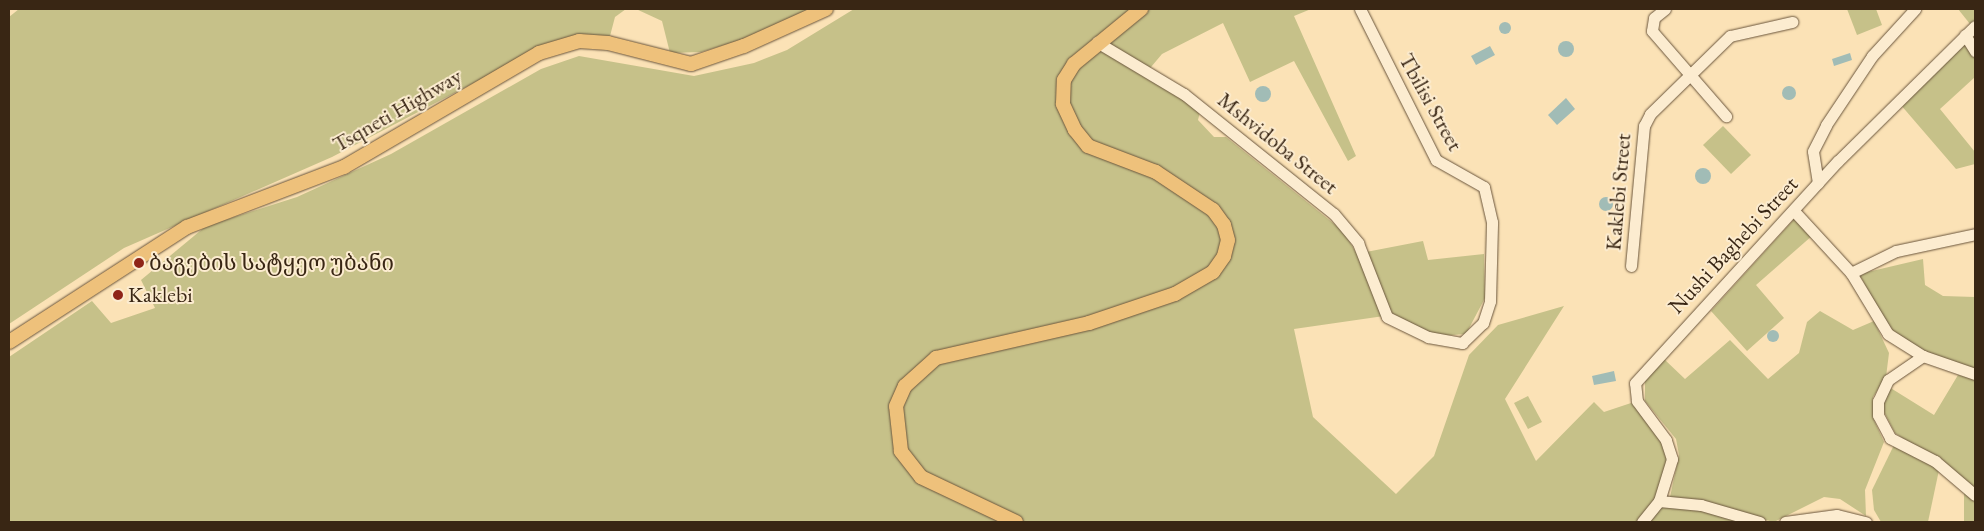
<!DOCTYPE html>
<html>
<head>
<meta charset="utf-8">
<style>
  body { margin:0 }
  #map { position:relative; width:1984px; height:531px; overflow:hidden; background:#fbe2b6; font-family:"EB Garamond","Noto Serif Georgian",serif }
  div>[style] { position:absolute }
  .green>* { inset:0; background:#c6c189 }
  .water>* { inset:0; background:#a1bcb6 }
  .round { border-radius:50% }
  .roads { filter:drop-shadow(0 0 1px #6a553c) drop-shadow(0 0 1px #6a553c) }
  .minor>* { height:11px; margin:-5.5px; padding:0 5.5px; transform-origin:5.5px; border-radius:5.5px; background:#fcecd0 }
  .major>* { height:14px; margin:-7px; padding:0 7px; transform-origin:7px; border-radius:7px; background:#eec17b }
  .dots>* { width:14px; height:14px; translate:-50% -50%; box-sizing:border-box; border:2px solid #fcecd0; border-radius:50% }
  span { translate:-50% -50%; white-space:nowrap; text-align:center; line-height:1.15; -webkit-text-stroke:4px #fcecd0; paint-order:stroke }
  .street-label { font-size:22px; color:#392614 }
  .poi-label { font-size:22px; color:#392614 }
  .left { translate:0 -50%; text-align:left }
  .frame { position:absolute; inset:0; border:10px solid #392614; pointer-events:none }
</style>
</head>
<body>
<div id="map">
  <div class="green">
    <div style="clip-path:polygon(19px 9px,626px 9px,615px 17px,610px 36px,550px 43px,332px 157px,124px 248px,9px 324px,9px 17px)"></div>
    <div style="clip-path:polygon(636px 9px,809px 9px,748px 38px,701px 52px,670px 53px,662px 21px)"></div>
    <div style="clip-path:polygon(854px 9px,1311px 9px,1294px 16px,1356px 156px,1348px 161px,1294px 61px,1250px 82px,1223px 23px,1162px 54px,1146px 73px,1200px 112px,1198px 120px,1214px 137px,1226px 137px,1343px 231px,1357px 254px,1384px 316px,1294px 329px,1313px 417px,1396px 494px,1434px 456px,1469px 355px,1498px 325px,1564px 306px,1505px 399px,1536px 461px,1594px 402px,1604px 412px,1637px 401px,1672px 459px,1666px 483px,1642px 522px,9px 522px,9px 357px,92px 301px,111px 323px,155px 308px,141px 280px,206px 226px,297px 197px,391px 154px,541px 69px,579px 56px,694px 76px,754px 63px,787px 50px)"></div>
    <div style="clip-path:polygon(1847px 9px,1876px 9px,1882px 25px,1857px 35px)"></div>
    <div style="clip-path:polygon(1958px 9px,1975px 9px,1975px 20px,1970px 24px)"></div>
    <div style="clip-path:polygon(1965px 40px,1975px 58px,1975px 77px,1940px 109px,1975px 152px,1975px 164px,1956px 169px,1900px 104px)"></div>
    <div style="clip-path:polygon(1723px 126px,1751px 155px,1731px 174px,1703px 145px)"></div>
    <div style="clip-path:polygon(1796px 217px,1813px 235px,1756px 285px,1784px 318px,1747px 351px,1711px 311px)"></div>
    <div style="clip-path:polygon(1423px 241px,1428px 260px,1484px 254px,1485px 298px,1466px 334px,1438px 336px,1394px 316px,1387px 304px,1366px 252px)"></div>
    <div style="clip-path:polygon(1923px 259px,1925px 285px,1943px 296px,1975px 297px,1975px 369px,1925px 352px,1890px 329px,1859px 274px)"></div>
    <div style="clip-path:polygon(1820px 311px,1853px 330px,1874px 321px,1889px 353px,1886px 377px,1873px 397px,1874px 420px,1884px 442px,1865px 490px,1866px 516px,1840px 499px,1824px 497px,1774px 522px,1670px 497px,1679px 455px,1676px 439px,1645px 401px,1645px 380px,1664px 359px,1685px 379px,1730px 340px,1768px 379px,1799px 353px,1807px 322px)"></div>
    <div style="clip-path:polygon(1958px 375px,1975px 379px,1975px 488px,1895px 433px,1882px 408px,1889px 387px,1934px 415px)"></div>
    <div style="clip-path:polygon(1528px 396px,1542px 422px,1528px 429px,1514px 403px)"></div>
    <div style="clip-path:polygon(1895px 443px,1939px 470px,1928px 522px,1881px 522px,1874px 510px,1872px 490px)"></div>
    <div style="clip-path:polygon(1964px 490px,1975px 499px,1975px 522px,1964px 522px)"></div>
    <div style="clip-path:polygon(1665px 504px,1700px 507px,1750px 522px,1649px 522px)"></div>
  </div>
  <div class="water">
    <div class="round" style="left:1499px;top:22px;width:12px;height:12px"></div>
    <div class="round" style="left:1558px;top:41px;width:16px;height:16px"></div>
    <div style="clip-path:polygon(1490px 46px,1495px 55px,1476px 65px,1471px 56px)"></div>
    <div style="clip-path:polygon(1850px 53px,1852px 60px,1834px 66px,1832px 59px)"></div>
    <div class="round" style="left:1255px;top:86px;width:16px;height:16px"></div>
    <div class="round" style="left:1782px;top:86px;width:14px;height:14px"></div>
    <div style="clip-path:polygon(1566px 98px,1575px 109px,1557px 125px,1548px 115px)"></div>
    <div class="round" style="left:1695px;top:168px;width:16px;height:16px"></div>
    <div class="round" style="left:1599px;top:197px;width:14px;height:14px"></div>
    <div class="round" style="left:1767px;top:330px;width:12px;height:12px"></div>
    <div style="clip-path:polygon(1614px 371px,1616px 381px,1594px 385px,1592px 376px)"></div>
  </div>
  <div class="roads">
    <div class="minor">
      <div style="left:1665px;top:9px;width:14px;rotate:141deg"></div>
      <div style="left:1654px;top:18px;width:13px;rotate:99deg"></div>
      <div style="left:1652px;top:31px;width:113px;rotate:49deg"></div>
      <div style="left:1965px;top:35px;width:19px;rotate:58deg"></div>
      <div style="left:1097px;top:42px;width:101px;rotate:30.9deg"></div>
      <div style="left:1184px;top:94px;width:192px;rotate:38.7deg"></div>
      <div style="left:1334px;top:214px;width:38px;rotate:50deg"></div>
      <div style="left:1358px;top:243px;width:79px;rotate:68.6deg"></div>
      <div style="left:1387px;top:317px;width:46px;rotate:26deg"></div>
      <div style="left:1428px;top:337px;width:35px;rotate:10deg"></div>
      <div style="left:1462px;top:343px;width:29px;rotate:-44deg"></div>
      <div style="left:1483px;top:323px;width:23px;rotate:-72deg"></div>
      <div style="left:1490px;top:301px;width:79px;rotate:-88.5deg"></div>
      <div style="left:1492px;top:222px;width:36px;rotate:-103deg"></div>
      <div style="left:1484px;top:187px;width:55px;rotate:-150.6deg"></div>
      <div style="left:1436px;top:160px;width:169px;rotate:-116.7deg"></div>
      <div style="left:1818px;top:183px;width:32px;rotate:-99deg"></div>
      <div style="left:1813px;top:151px;width:29px;rotate:-63deg"></div>
      <div style="left:1826px;top:125px;width:83px;rotate:-56.3deg"></div>
      <div style="left:1872px;top:56px;width:64px;rotate:-47.5deg"></div>
      <div style="left:1794px;top:211px;width:84px;rotate:47.4deg"></div>
      <div style="left:1851px;top:273px;width:71px;rotate:58.8deg"></div>
      <div style="left:1888px;top:334px;width:41px;rotate:32.2deg"></div>
      <div style="left:1923px;top:356px;width:55px;rotate:19.1deg"></div>
      <div style="left:1631px;top:266px;width:141px;rotate:-84.7deg"></div>
      <div style="left:1644px;top:126px;width:13px;rotate:-63deg"></div>
      <div style="left:1650px;top:114px;width:112px;rotate:-44.3deg"></div>
      <div style="left:1730px;top:36px;width:64px;rotate:-12.7deg"></div>
      <div style="left:1851px;top:273px;width:50px;rotate:-26.1deg"></div>
      <div style="left:1896px;top:251px;width:81px;rotate:-12.1deg"></div>
      <div style="left:1923px;top:356px;width:42px;rotate:145.6deg"></div>
      <div style="left:1888px;top:380px;width:23px;rotate:115deg"></div>
      <div style="left:1878px;top:401px;width:14px;rotate:90deg"></div>
      <div style="left:1878px;top:415px;width:26px;rotate:62deg"></div>
      <div style="left:1890px;top:438px;width:51px;rotate:27.1deg"></div>
      <div style="left:1935px;top:461px;width:52px;rotate:40.4deg"></div>
      <div style="left:1659px;top:501px;width:42px;rotate:5.4deg"></div>
      <div style="left:1701px;top:505px;width:61px;rotate:16.1deg"></div>
      <div style="left:1642px;top:522px;width:27px;rotate:-51deg"></div>
      <div style="left:1659px;top:501px;width:44px;rotate:-72.8deg"></div>
      <div style="left:1672px;top:459px;width:20px;rotate:-108deg"></div>
      <div style="left:1666px;top:440px;width:49px;rotate:-126.6deg"></div>
      <div style="left:1637px;top:401px;width:18px;rotate:-96deg"></div>
      <div style="left:1635px;top:383px;width:301px;rotate:-47.6deg"></div>
      <div style="left:1838px;top:161px;width:192px;rotate:-44.6deg"></div>
      <div style="left:1785px;top:522px;width:52px;rotate:-7.7deg"></div>
      <div style="left:1837px;top:515px;width:30px;rotate:14deg"></div>
    </div>
    <div class="major">
      <div style="left:9px;top:342px;width:212px;rotate:-32.9deg"></div>
      <div style="left:187px;top:227px;width:168px;rotate:-20.9deg"></div>
      <div style="left:344px;top:167px;width:226px;rotate:-30.3deg"></div>
      <div style="left:539px;top:53px;width:42px;rotate:-16.7deg"></div>
      <div style="left:579px;top:41px;width:29px;rotate:4deg"></div>
      <div style="left:608px;top:43px;width:86px;rotate:14.2deg"></div>
      <div style="left:691px;top:64px;width:56px;rotate:-18.8deg"></div>
      <div style="left:744px;top:46px;width:90px;rotate:-24.3deg"></div>
      <div style="left:1016px;top:522px;width:105px;rotate:-154.7deg"></div>
      <div style="left:921px;top:477px;width:33px;rotate:-128deg"></div>
      <div style="left:901px;top:451px;width:45px;rotate:-96.3deg"></div>
      <div style="left:896px;top:406px;width:22px;rotate:-66deg"></div>
      <div style="left:905px;top:386px;width:42px;rotate:-42.1deg"></div>
      <div style="left:936px;top:358px;width:157px;rotate:-12.9deg"></div>
      <div style="left:1089px;top:323px;width:91px;rotate:-18.6deg"></div>
      <div style="left:1175px;top:294px;width:44px;rotate:-30.1deg"></div>
      <div style="left:1213px;top:272px;width:19px;rotate:-55deg"></div>
      <div style="left:1224px;top:256px;width:16px;rotate:-76deg"></div>
      <div style="left:1228px;top:240px;width:16px;rotate:-105deg"></div>
      <div style="left:1224px;top:225px;width:19px;rotate:-126deg"></div>
      <div style="left:1213px;top:210px;width:69px;rotate:-146.3deg"></div>
      <div style="left:1156px;top:172px;width:73px;rotate:-159.1deg"></div>
      <div style="left:1088px;top:146px;width:21px;rotate:-129deg"></div>
      <div style="left:1075px;top:130px;width:29px;rotate:-115deg"></div>
      <div style="left:1063px;top:104px;width:24px;rotate:-88deg"></div>
      <div style="left:1064px;top:80px;width:19px;rotate:-58deg"></div>
      <div style="left:1074px;top:64px;width:87px;rotate:-39.4deg"></div>
    </div>
  </div>
  <div class="dots">
    <div style="left:139px;top:263px;background:#8f2418"></div>
    <div style="left:118px;top:295px;background:#8f2418"></div>
  </div>
  <div class="street-label">
    <span style="left:1431px;top:102px;rotate:61deg">Tbilisi Street</span>
    <span style="left:397px;top:110px;rotate:-30deg">Tsqneti Highway</span>
    <span style="left:1278px;top:143px;rotate:39deg">Mshvidoba Street</span>
    <span style="left:1618px;top:192px;rotate:-85deg">Kaklebi Street</span>
    <span style="left:1733px;top:245px;rotate:-47deg">Nushi Baghebi Street</span>
  </div>
  <div class="poi-label">
    <span class="left" style="left:149px;top:263px">ბაგების სატყეო უბანი</span>
    <span class="left" style="left:128px;top:295px">Kaklebi</span>
  </div>
  <div class="frame"></div>
</div>
</body>
</html>
